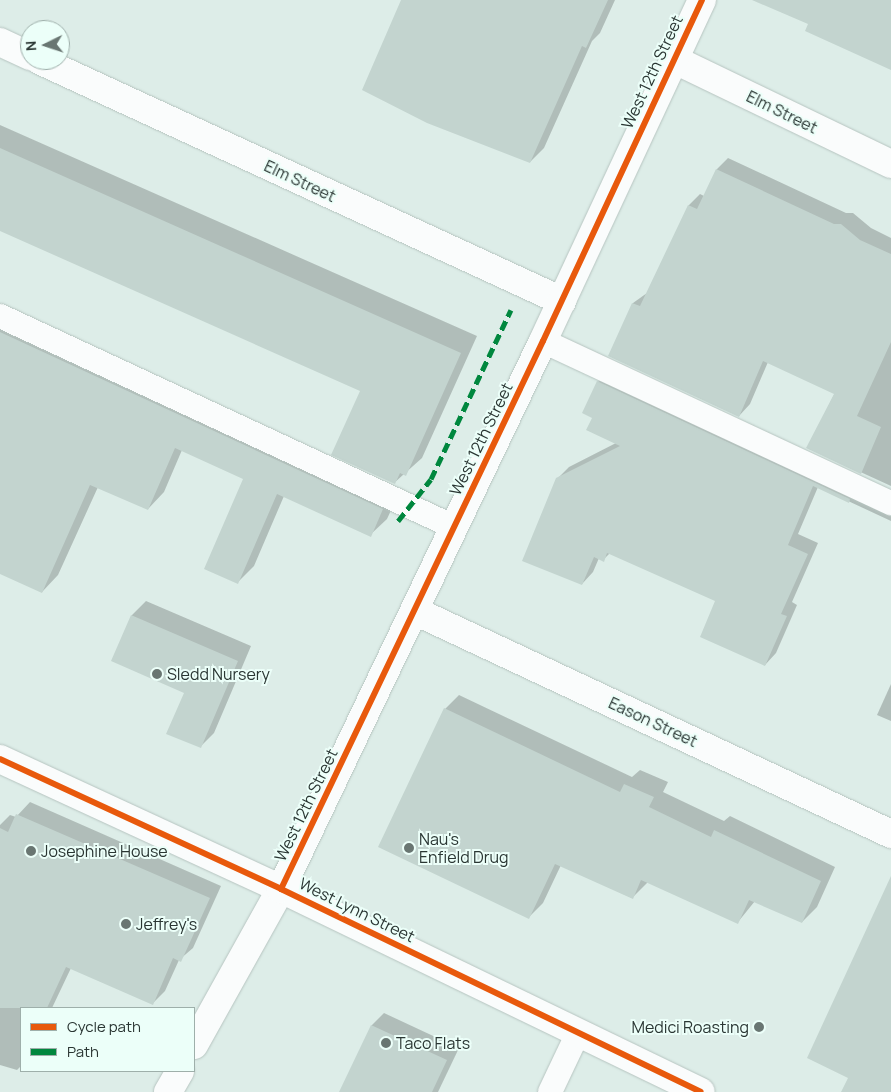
<!DOCTYPE html>
<html>
<head>
<meta charset="utf-8">
<style>
  body { margin:0 }
  #map { position:relative; width:891px; height:1092px; overflow:hidden; background:#ddede8; font-family:Manrope,sans-serif }
  div>[style] { position:absolute }
  .shadow>* { inset:0; background:#0003 }
  .building>* { inset:0; background:#c3d4cf }
  .roads { filter:drop-shadow(0 0 1px #b6c4c0) drop-shadow(0 0 1px #b6c4c0) }
  .service>* { height:24px; margin:-12px; padding:0 12px; transform-origin:12px; border-radius:12px; background:#fafcfc }
  .minor>* { height:28px; margin:-14px; padding:0 14px; transform-origin:14px; border-radius:14px; background:#fafcfc }
  .tertiary>* { height:28px; margin:-14px; padding:0 14px; transform-origin:14px; border-radius:14px; background:#fafcfc }
  .quiet>* { height:5px; margin-top:-2.5px; transform-origin:0; background:repeating-linear-gradient(90deg,#00873e 0 10px,transparent 0 15px) }
  .cycleway>* { height:6px; margin:-3px; padding:0 3px; transform-origin:3px; border-radius:3px; background:#e8590c }
  .dots>* { width:14px; height:14px; translate:-50% -50%; box-sizing:border-box; border:2px solid #ecfff9; border-radius:50% }
  span { translate:-50% -50%; white-space:nowrap; text-align:center; line-height:1.15; -webkit-text-stroke:4px #ecfff9; paint-order:stroke }
  .street-label { font-size:16px; color:#2a3633 }
  .poi-label { font-size:16px; color:#2a3633 }
  .left { translate:0 -50%; text-align:left }
  .right { translate:-100% -50%; text-align:right }
  .legend { position:absolute; left:20px; top:1007px; width:175px; height:65px; box-sizing:border-box; background:#ecfff9; border:1px solid #9eafaa; margin:0; padding:6px 9px; list-style:none; font-size:15px; color:#2a3633 }
  .legend li { display:flex; align-items:center; gap:10px; height:25px }
  .legend b { width:25px; border:1px solid #9eafaa }
  .north { position:absolute; left:20px; top:20px; width:50px; height:50px; box-sizing:border-box; background:#ecfff9; border:1px solid #9eafaa; border-radius:50%; rotate:266deg; font-size:14px; font-weight:700; line-height:20px; text-align:center; color:#2a3633 }
  .north::after { content:''; display:block; margin:auto; width:18px; height:22px; background:#697672; clip-path:polygon(50% 0,100% 100%,50% 72%,0 100%) }
</style>
</head>
<body>
<div id="map">
  <div class="shadow">
    <div style="clip-path:polygon(403px 0,615px 0,600px 33px,592px 41px,544px 148px,530px 162px,428px 122px)"></div>
    <div style="clip-path:polygon(0 125px,477px 336px,422px 458px,394px 483px,362px 390px,0 230px)"></div>
    <div style="clip-path:polygon(728px 158px,846px 213px,853px 213px,871px 228px,891px 238px,891px 486px,808px 448px,835px 393px,768px 362px,750px 404px,739px 416px,610px 356px,633px 303px,647px 293px,689px 205px,700px 194px,704px 196px,717px 169px)"></div>
    <div style="clip-path:polygon(0 307px,399px 493px,387px 519px,370px 535px,284px 496px,254px 566px,238px 582px,244px 478px,182px 450px,164px 492px,148px 509px,98px 487px,58px 575px,42px 592px,0 573px)"></div>
    <div style="clip-path:polygon(609px 370px,891px 502px,891px 521px,818px 487px,798px 534px,818px 543px,792px 602px,797px 605px,776px 653px,765px 665px,717px 600px,610px 553px,603px 560px,599px 558px,593px 572px,582px 584px,557px 479px,569px 467px,616px 443px,594px 417px,598px 382px)"></div>
    <div style="clip-path:polygon(146px 601px,251px 646px,214px 733px,200px 747px,186px 692px,113px 661px,132px 615px)"></div>
    <div style="clip-path:polygon(891px 684px,891px 721px,877px 715px)"></div>
    <div style="clip-path:polygon(459px 695px,632px 777px,640px 770px,668px 782px,663px 792px,724px 821px,730px 816px,835px 867px,817px 907px,802px 922px,755px 901px,738px 922px,648px 882px,632px 898px,561px 865px,543px 903px,529px 917px,445px 709px)"></div>
    <div style="clip-path:polygon(30px 802px,221px 886px,193px 948px,179px 960px,165px 991px,153px 1003px,71px 968px,52px 1008px,21px 1008px,21px 1066px,17px 1070px,0 1065px,0 825px,10px 815px,16px 817px)"></div>
    <div style="clip-path:polygon(384px 1013px,459px 1048px,438px 1092px,340px 1092px,372px 1025px)"></div>
  </div>
  <div class="building">
    <div style="clip-path:polygon(401px 0,608px 0,586px 48px,582px 46px,530px 163px,427px 123px,362px 90px)"></div>
    <div style="clip-path:polygon(752px 0,891px 0,891px 70px,805px 31px,808px 24px)"></div>
    <div style="clip-path:polygon(0 148px,461px 353px,406px 476px,400px 473px,395px 484px,331px 455px,360px 391px,0 231px)"></div>
    <div style="clip-path:polygon(716px 169px,834px 224px,841px 224px,860px 240px,891px 254px,891px 342px,857px 416px,881px 427px,861px 474px,806px 448px,834px 394px,763px 361px,739px 417px,608px 356px,632px 303px,640px 306px,688px 205px,697px 209px)"></div>
    <div style="clip-path:polygon(0 332px,383px 509px,371px 537px,277px 494px,238px 584px,204px 569px,243px 479px,175px 448px,148px 510px,90px 485px,42px 593px,0 574px)"></div>
    <div style="clip-path:polygon(597px 381px,850px 499px,849px 503px,813px 486px,788px 545px,808px 554px,781px 614px,787px 616px,765px 666px,700px 637px,715px 601px,607px 553px,604px 562px,594px 557px,582px 585px,522px 561px,556px 478px,620px 446px,586px 430px,592px 418px,582px 413px)"></div>
    <div style="clip-path:polygon(131px 615px,238px 661px,201px 748px,166px 734px,184px 693px,111px 661px)"></div>
    <div style="clip-path:polygon(444px 708px,620px 792px,624px 784px,654px 797px,649px 807px,711px 837px,714px 830px,821px 881px,802px 923px,749px 900px,738px 924px,641px 880px,633px 899px,555px 864px,529px 919px,378px 847px)"></div>
    <div style="clip-path:polygon(16px 814px,210px 898px,181px 962px,173px 958px,153px 1005px,66px 967px,47px 1008px,0 1008px,0 828px,8px 832px)"></div>
    <div style="clip-path:polygon(891px 876px,891px 1092px,841px 1092px,848px 1078px,807px 1058px)"></div>
    <div style="clip-path:polygon(371px 1025px,447px 1060px,432px 1092px,339px 1092px)"></div>
  </div>
  <div class="roads">
    <div class="service">
      <div style="left:0;top:316px;width:501px;rotate:24.93deg"></div>
      <div style="left:543px;top:341px;width:384px;rotate:25deg"></div>
      <div style="left:550px;top:1092px;width:65px;rotate:-64.6deg"></div>
    </div>
    <div class="minor">
      <div style="left:0;top:42px;width:33px;rotate:25deg"></div>
      <div style="left:673px;top:59px;width:242px;rotate:25.7deg"></div>
      <div style="left:39px;top:60px;width:576px;rotate:24.74deg"></div>
      <div style="left:415px;top:611px;width:526px;rotate:25.1deg"></div>
      <div style="left:194px;top:1045px;width:179px;rotate:-60.9deg"></div>
      <div style="left:168px;top:1092px;width:24px;rotate:-60deg"></div>
    </div>
    <div class="tertiary">
      <div style="left:0;top:759px;width:310px;rotate:24.8deg"></div>
      <div style="left:281px;top:889px;width:466px;rotate:25.8deg"></div>
      <div style="left:281px;top:889px;width:607px;rotate:-64.45deg"></div>
      <div style="left:543px;top:341px;width:376px;rotate:-65deg"></div>
    </div>
  </div>
  <div class="quiet">
    <div style="left:398px;top:521px;width:53px;rotate:-51.8deg"></div>
    <div style="left:431px;top:479px;width:187px;rotate:-64.7deg"></div>
  </div>
  <div class="cycleway">
    <div style="left:0;top:759px;width:310px;rotate:24.8deg"></div>
    <div style="left:281px;top:889px;width:466px;rotate:25.8deg"></div>
    <div style="left:281px;top:889px;width:607px;rotate:-64.45deg"></div>
    <div style="left:543px;top:341px;width:376px;rotate:-65deg"></div>
  </div>
  <div class="dots">
    <div style="left:157px;top:674px;background:#697672"></div>
    <div style="left:409px;top:848px;background:#697672"></div>
    <div style="left:31px;top:851px;background:#697672"></div>
    <div style="left:126px;top:924px;background:#697672"></div>
    <div style="left:759px;top:1027px;background:#697672"></div>
    <div style="left:386px;top:1043px;background:#697672"></div>
  </div>
  <div class="street-label">
    <span style="left:652px;top:72px;rotate:-65deg">West 12th Street</span>
    <span style="left:782px;top:112px;rotate:26deg">Elm Street</span>
    <span style="left:300px;top:181px;rotate:25deg">Elm Street</span>
    <span style="left:481px;top:439px;rotate:-64deg">West 12th Street</span>
    <span style="left:653px;top:722px;rotate:25deg">Eason Street</span>
    <span style="left:306px;top:805px;rotate:-64deg">West 12th Street</span>
    <span style="left:357px;top:910px;rotate:26deg">West Lynn Street</span>
  </div>
  <div class="poi-label">
    <span class="left" style="left:167px;top:674px">Sledd Nursery</span>
    <span class="left" style="left:419px;top:848px">Nau's<br>Enfield Drug</span>
    <span class="left" style="left:41px;top:851px">Josephine House</span>
    <span class="left" style="left:136px;top:924px">Jeffrey's</span>
    <span class="right" style="left:749px;top:1027px">Medici Roasting</span>
    <span class="left" style="left:396px;top:1043px">Taco Flats</span>
  </div>
  <ul class="legend">
  <li><b style="height:6px;background:#e8590c"></b>Cycle path</li>
  <li><b style="height:6px;background:#00873e"></b>Path</li>
  </ul>
  <div class="north">N</div>
</div>
</body>
</html>
